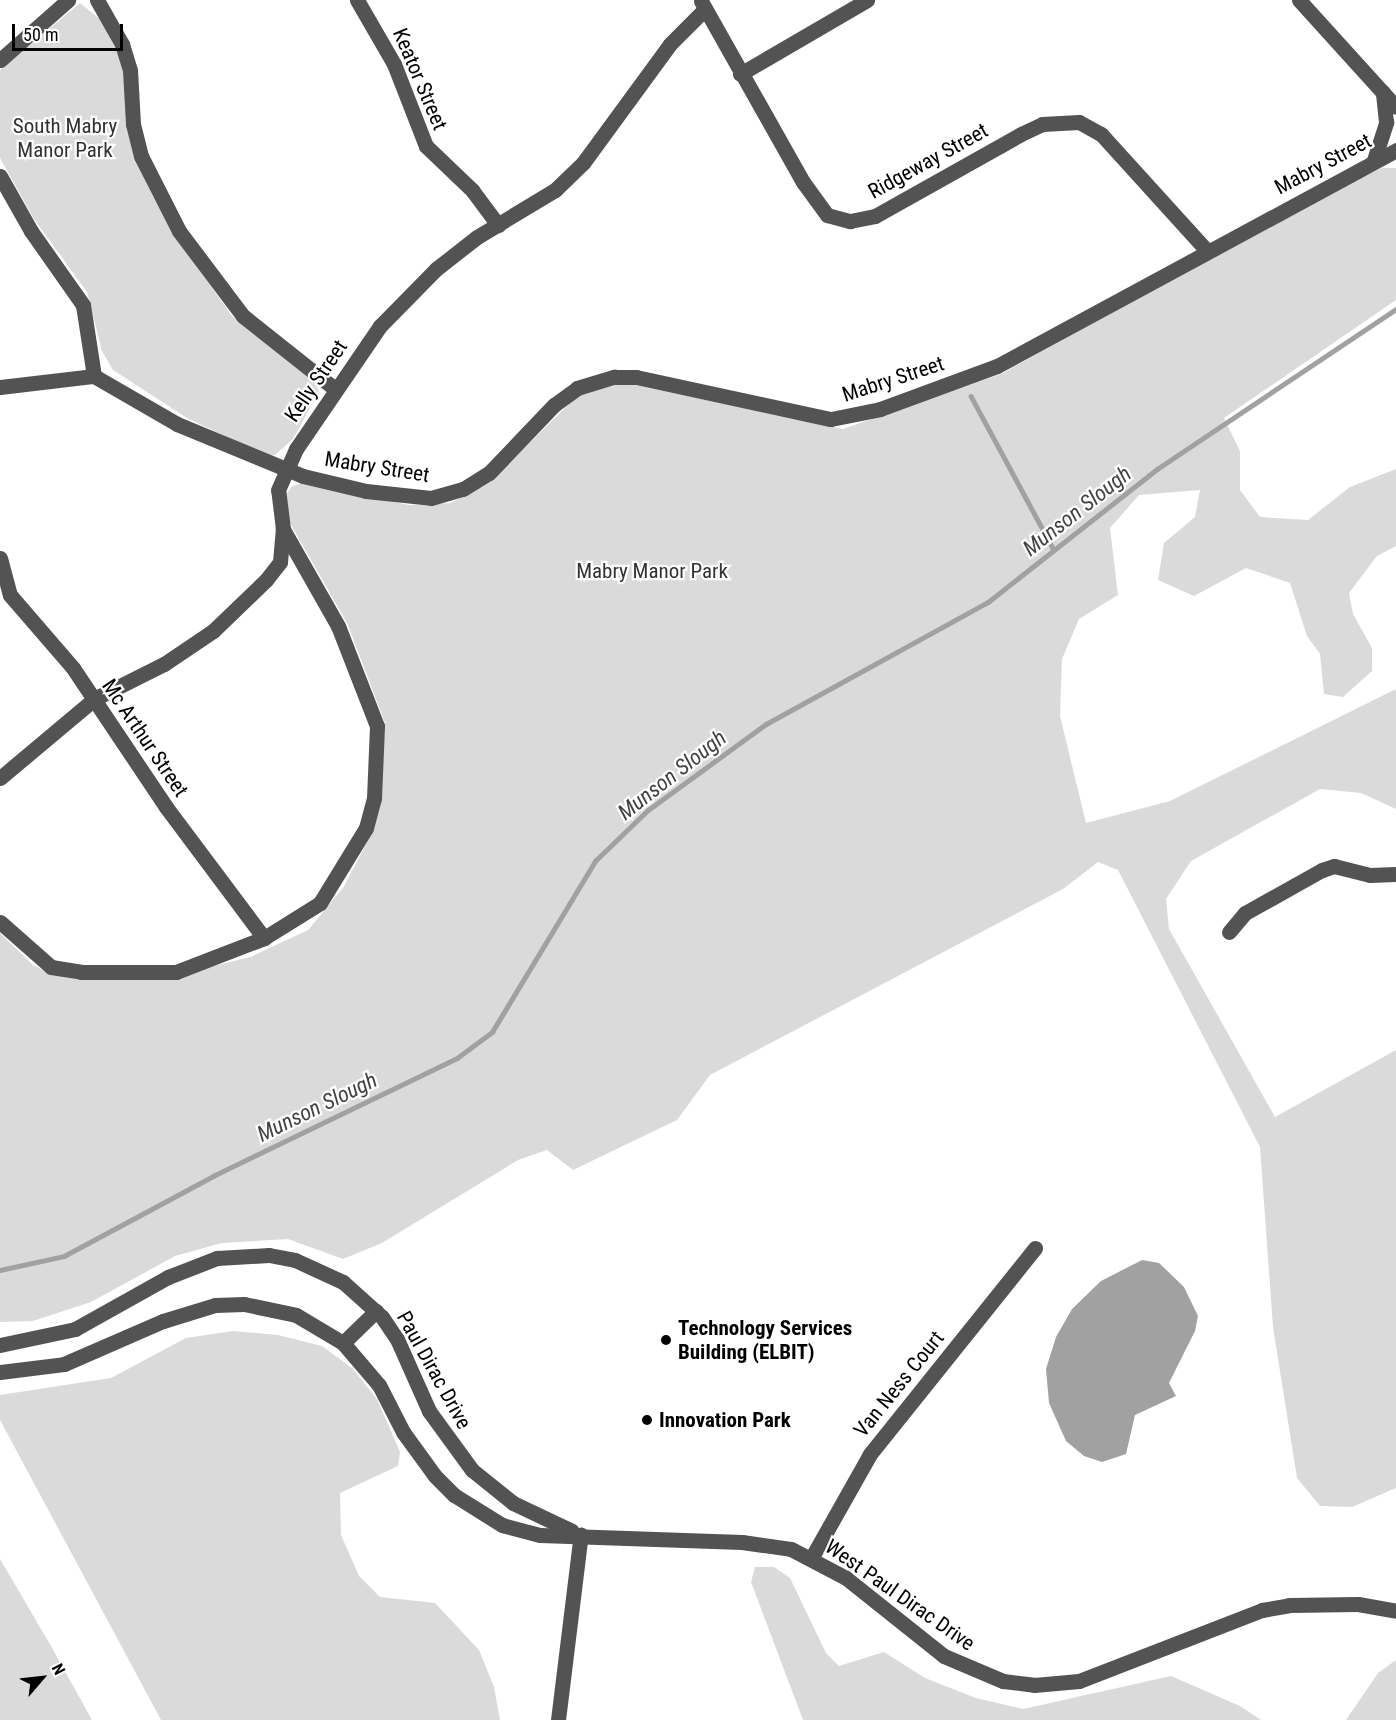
<!DOCTYPE html>
<html>
<head>
<meta charset="utf-8">
<style>
  body { margin:0 }
  #map { position:relative; width:1396px; height:1720px; overflow:hidden; background:#fff; font-family:"Roboto Condensed",sans-serif }
  div>[style] { position:absolute }
  .green>* { inset:0; background:#dadada }
  .water>* { inset:0; background:#a1a1a1 }
  .stream>* { height:4.5px; margin:-2.25px; padding:0 2.25px; transform-origin:2.25px; border-radius:2.25px; background:#a1a1a1 }
  .minor>* { height:15px; margin:-7.5px; padding:0 7.5px; transform-origin:7.5px; border-radius:7.5px; background:#535353 }
  .dots>* { width:16px; height:16px; translate:-50% -50%; box-sizing:border-box; border:3px solid #fff; border-radius:50% }
  span { translate:-50% -50%; white-space:nowrap; text-align:center; line-height:1.15; -webkit-text-stroke:4.5px #fff; paint-order:stroke }
  .street-label { font-size:21px; color:#000 }
  .park-label { font-size:21px; color:#313131 }
  .poi-label { font-size:21px; color:#000; font-weight:700 }
  .left { translate:0 -50%; text-align:left }
  .water-label { font-size:22px; color:#424242; font-style:italic }
  .north { position:absolute; left:12px; top:1648px; width:60px; height:60px; -webkit-text-stroke:4px #fff; paint-order:stroke; rotate:62deg; font-size:16px; font-weight:700; line-height:24px; text-align:center; color:#000 }
  .north::after { content:''; display:block; margin:auto; width:21px; height:27px; background:#000; clip-path:polygon(50% 0,100% 100%,50% 72%,0 100%) }
  .scale { position:absolute; left:12px; top:24px; width:111px; height:27px; box-sizing:border-box; border:3px solid #000; border-top:0; padding-left:8px; font-size:18px; line-height:21px; white-space:nowrap; color:#000; -webkit-text-stroke:4px #fff; paint-order:stroke }
</style>
</head>
<body>
<div id="map">
  <div class="green">
    <div style="clip-path:polygon(80px 3px,101px 20px,121px 57px,141px 170px,181px 244px,232px 316px,314px 381px,319px 391px,293px 439px,275px 455px,267px 456px,187px 418px,113px 370px,102px 351px,87px 292px,34px 219px,0 158px,0 70px)"></div>
    <div style="clip-path:polygon(1382px 168px,1396px 168px,1396px 300px,1224px 418px,1240px 451px,1240px 490px,1260px 517px,1308px 520px,1350px 487px,1396px 469px,1396px 546px,1377px 556px,1349px 593px,1353px 614px,1372px 648px,1372px 671px,1343px 697px,1324px 694px,1320px 654px,1307px 636px,1290px 583px,1246px 568px,1194px 596px,1158px 580px,1164px 543px,1195px 517px,1200px 490px,1139px 495px,1110px 528px,1118px 595px,1079px 619px,1062px 659px,1060px 716px,1086px 823px,1170px 801px,1396px 689px,1396px 809px,1361px 793px,1320px 789px,1191px 861px,1166px 899px,1169px 929px,1275px 1117px,1396px 1050px,1396px 1488px,1352px 1507px,1320px 1506px,1297px 1478px,1273px 1327px,1260px 1147px,1118px 870px,1098px 862px,1063px 889px,710px 1075px,677px 1120px,573px 1170px,547px 1150px,518px 1160px,382px 1243px,343px 1259px,288px 1239px,222px 1243px,175px 1256px,91px 1302px,33px 1321px,0 1322px,0 933px,33px 965px,53px 975px,122px 980px,173px 976px,250px 957px,308px 930px,343px 888px,372px 833px,381px 790px,385px 723px,348px 625px,287px 518px,285px 496px,292px 486px,303px 483px,409px 505px,451px 503px,491px 481px,573px 400px,594px 388px,615px 385px,635px 385px,843px 429px,1001px 374px,1327px 193px)"></div>
    <div style="clip-path:polygon(233px 1331px,278px 1335px,322px 1346px,352px 1368px,377px 1399px,400px 1452px,398px 1466px,340px 1493px,341px 1535px,359px 1576px,380px 1597px,435px 1603px,479px 1650px,494px 1687px,500px 1720px,161px 1720px,0 1420px,0 1395px,111px 1378px,186px 1338px)"></div>
    <div style="clip-path:polygon(0 1559px,51px 1646px,92px 1720px,0 1720px)"></div>
    <div style="clip-path:polygon(755px 1567px,774px 1567px,790px 1578px,826px 1653px,839px 1666px,884px 1652px,925px 1678px,976px 1698px,1023px 1709px,1171px 1676px,1240px 1706px,1261px 1720px,803px 1720px,751px 1582px)"></div>
    <div style="clip-path:polygon(1396px 1660px,1396px 1720px,1346px 1720px,1378px 1673px)"></div>
  </div>
  <div class="water">
    <div style="clip-path:polygon(1142px 1260px,1159px 1263px,1184px 1287px,1198px 1316px,1195px 1331px,1169px 1383px,1176px 1396px,1135px 1415px,1126px 1454px,1102px 1462px,1084px 1456px,1066px 1441px,1049px 1403px,1046px 1369px,1056px 1337px,1072px 1309px,1101px 1281px)"></div>
  </div>
  <div class="stream">
    <div style="left:971px;top:396px;width:175px;rotate:61.7deg"></div>
    <div style="left:0;top:1270px;width:66px;rotate:-12.3deg"></div>
    <div style="left:64px;top:1256px;width:171px;rotate:-28.2deg"></div>
    <div style="left:215px;top:1175px;width:269px;rotate:-25.8deg"></div>
    <div style="left:457px;top:1058px;width:44px;rotate:-36.6deg"></div>
    <div style="left:492px;top:1032px;width:200px;rotate:-58.9deg"></div>
    <div style="left:595px;top:861px;width:74px;rotate:-43.9deg"></div>
    <div style="left:648px;top:810px;width:146px;rotate:-36.1deg"></div>
    <div style="left:766px;top:724px;width:253px;rotate:-28.8deg"></div>
    <div style="left:988px;top:602px;width:215px;rotate:-38.2deg"></div>
    <div style="left:1157px;top:469px;width:288px;rotate:-33.8deg"></div>
  </div>
  <div class="minor">
    <div style="left:97px;top:0;width:51px;rotate:60.4deg"></div>
    <div style="left:122px;top:44px;width:27px;rotate:73deg"></div>
    <div style="left:130px;top:70px;width:54px;rotate:86.8deg"></div>
    <div style="left:133px;top:124px;width:33px;rotate:76deg"></div>
    <div style="left:141px;top:156px;width:84px;rotate:63.1deg"></div>
    <div style="left:179px;top:231px;width:106px;rotate:53deg"></div>
    <div style="left:243px;top:316px;width:116px;rotate:38.4deg"></div>
    <div style="left:357px;top:0;width:74px;rotate:60deg"></div>
    <div style="left:394px;top:64px;width:88px;rotate:68.7deg"></div>
    <div style="left:426px;top:146px;width:64px;rotate:43.7deg"></div>
    <div style="left:472px;top:190px;width:44px;rotate:53.4deg"></div>
    <div style="left:1299px;top:0;width:144px;rotate:47.8deg"></div>
    <div style="left:701px;top:1px;width:208px;rotate:60.6deg"></div>
    <div style="left:803px;top:182px;width:41px;rotate:54deg"></div>
    <div style="left:827px;top:215px;width:24px;rotate:15deg"></div>
    <div style="left:850px;top:221px;width:25px;rotate:-11deg"></div>
    <div style="left:875px;top:216px;width:167px;rotate:-29.3deg"></div>
    <div style="left:1021px;top:134px;width:23px;rotate:-25deg"></div>
    <div style="left:1042px;top:124px;width:37px;rotate:-3deg"></div>
    <div style="left:1079px;top:122px;width:25px;rotate:29deg"></div>
    <div style="left:1101px;top:134px;width:156px;rotate:47.8deg"></div>
    <div style="left:0;top:60px;width:91px;rotate:-41.4deg"></div>
    <div style="left:740px;top:74px;width:147px;rotate:-30.2deg"></div>
    <div style="left:1374px;top:160px;width:40px;rotate:-72deg"></div>
    <div style="left:1386px;top:122px;width:30px;rotate:-96deg"></div>
    <div style="left:0;top:176px;width:63px;rotate:60.6deg"></div>
    <div style="left:31px;top:231px;width:90px;rotate:54.9deg"></div>
    <div style="left:83px;top:305px;width:72px;rotate:81.2deg"></div>
    <div style="left:94px;top:376px;width:96px;rotate:30deg"></div>
    <div style="left:177px;top:424px;width:136px;rotate:22.4deg"></div>
    <div style="left:303px;top:476px;width:65px;rotate:13.4deg"></div>
    <div style="left:366px;top:491px;width:65px;rotate:6.1deg"></div>
    <div style="left:431px;top:498px;width:33px;rotate:-16deg"></div>
    <div style="left:463px;top:489px;width:31px;rotate:-32deg"></div>
    <div style="left:489px;top:473px;width:94px;rotate:-46.3deg"></div>
    <div style="left:554px;top:405px;width:29px;rotate:-36deg"></div>
    <div style="left:577px;top:388px;width:39px;rotate:-17deg"></div>
    <div style="left:614px;top:377px;width:22px"></div>
    <div style="left:636px;top:377px;width:199px;rotate:12.2deg"></div>
    <div style="left:831px;top:419px;width:50px;rotate:-11.5deg"></div>
    <div style="left:880px;top:409px;width:125px;rotate:-20.2deg"></div>
    <div style="left:997px;top:366px;width:454px;rotate:-28.4deg"></div>
    <div style="left:0;top:387px;width:95px;rotate:-6.7deg"></div>
    <div style="left:0;top:558px;width:38px;rotate:75deg"></div>
    <div style="left:10px;top:595px;width:96px;rotate:49.2deg"></div>
    <div style="left:73px;top:668px;width:167px;rotate:56.2deg"></div>
    <div style="left:166px;top:807px;width:164px;rotate:53.2deg"></div>
    <div style="left:0;top:778px;width:123px;rotate:-40deg"></div>
    <div style="left:94px;top:699px;width:78px;rotate:-26.6deg"></div>
    <div style="left:164px;top:664px;width:59px;rotate:-34deg"></div>
    <div style="left:213px;top:631px;width:74px;rotate:-43.9deg"></div>
    <div style="left:266px;top:580px;width:23px;rotate:-52deg"></div>
    <div style="left:280px;top:562px;width:33px;rotate:-85deg"></div>
    <div style="left:283px;top:529px;width:39px;rotate:-97deg"></div>
    <div style="left:278px;top:490px;width:45px;rotate:-66.3deg"></div>
    <div style="left:296px;top:449px;width:149px;rotate:-55.7deg"></div>
    <div style="left:380px;top:326px;width:80px;rotate:-45.5deg"></div>
    <div style="left:436px;top:269px;width:52px;rotate:-38deg"></div>
    <div style="left:477px;top:237px;width:91px;rotate:-31.1deg"></div>
    <div style="left:555px;top:190px;width:39px;rotate:-44deg"></div>
    <div style="left:583px;top:163px;width:147px;rotate:-53.8deg"></div>
    <div style="left:670px;top:44px;width:49px;rotate:-45deg"></div>
    <div style="left:0;top:922px;width:68px;rotate:41.4deg"></div>
    <div style="left:51px;top:967px;width:30px;rotate:9deg"></div>
    <div style="left:81px;top:972px;width:95px"></div>
    <div style="left:176px;top:972px;width:94px;rotate:-21.1deg"></div>
    <div style="left:264px;top:938px;width:66px;rotate:-32deg"></div>
    <div style="left:320px;top:903px;width:88px;rotate:-58.5deg"></div>
    <div style="left:366px;top:828px;width:31px;rotate:-75deg"></div>
    <div style="left:374px;top:798px;width:72px;rotate:-87.6deg"></div>
    <div style="left:377px;top:726px;width:107px;rotate:-111.3deg"></div>
    <div style="left:338px;top:626px;width:112px;rotate:-119.6deg"></div>
    <div style="left:1229px;top:932px;width:25px;rotate:-50deg"></div>
    <div style="left:1245px;top:913px;width:88px;rotate:-29.2deg"></div>
    <div style="left:1322px;top:870px;width:13px;rotate:-18deg"></div>
    <div style="left:1334px;top:866px;width:37px;rotate:14deg"></div>
    <div style="left:1370px;top:875px;width:26px;rotate:-2deg"></div>
    <div style="left:343px;top:1343px;width:46px;rotate:-44.1deg"></div>
    <div style="left:0;top:1345px;width:77px;rotate:-12deg"></div>
    <div style="left:75px;top:1329px;width:107px;rotate:-29.2deg"></div>
    <div style="left:168px;top:1277px;width:53px;rotate:-21.2deg"></div>
    <div style="left:217px;top:1258px;width:52px;rotate:-3.3deg"></div>
    <div style="left:269px;top:1255px;width:26px;rotate:11deg"></div>
    <div style="left:295px;top:1260px;width:53px;rotate:24.6deg"></div>
    <div style="left:343px;top:1282px;width:52px;rotate:41.9deg"></div>
    <div style="left:382px;top:1317px;width:27px;rotate:56deg"></div>
    <div style="left:397px;top:1339px;width:79px;rotate:66deg"></div>
    <div style="left:429px;top:1411px;width:73px;rotate:53.9deg"></div>
    <div style="left:472px;top:1470px;width:53px;rotate:38.8deg"></div>
    <div style="left:513px;top:1503px;width:65px;rotate:25.4deg"></div>
    <div style="left:0;top:1372px;width:64px;rotate:-7.1deg"></div>
    <div style="left:64px;top:1364px;width:108px;rotate:-23.5deg"></div>
    <div style="left:163px;top:1321px;width:54px;rotate:-17.1deg"></div>
    <div style="left:215px;top:1305px;width:29px;rotate:-2deg"></div>
    <div style="left:244px;top:1304px;width:53px;rotate:11.9deg"></div>
    <div style="left:296px;top:1315px;width:55px;rotate:30.8deg"></div>
    <div style="left:343px;top:1343px;width:55px;rotate:49.4deg"></div>
    <div style="left:379px;top:1385px;width:53px;rotate:62.9deg"></div>
    <div style="left:403px;top:1432px;width:54px;rotate:54deg"></div>
    <div style="left:435px;top:1476px;width:27px;rotate:45deg"></div>
    <div style="left:454px;top:1495px;width:57px;rotate:32deg"></div>
    <div style="left:502px;top:1525px;width:39px;rotate:15deg"></div>
    <div style="left:540px;top:1535px;width:202px;rotate:2deg"></div>
    <div style="left:742px;top:1542px;width:49px;rotate:8.1deg"></div>
    <div style="left:791px;top:1549px;width:62px;rotate:27.8deg"></div>
    <div style="left:846px;top:1578px;width:125px;rotate:38.5deg"></div>
    <div style="left:944px;top:1656px;width:64px;rotate:23deg"></div>
    <div style="left:1003px;top:1681px;width:31px;rotate:7deg"></div>
    <div style="left:1034px;top:1685px;width:45px;rotate:-5.1deg"></div>
    <div style="left:1079px;top:1681px;width:196px;rotate:-21.2deg"></div>
    <div style="left:1262px;top:1610px;width:27px;rotate:-10deg"></div>
    <div style="left:1289px;top:1605px;width:69px;rotate:-0.8deg"></div>
    <div style="left:1358px;top:1604px;width:39px;rotate:10deg"></div>
    <div style="left:812px;top:1557px;width:118px;rotate:-60.6deg"></div>
    <div style="left:870px;top:1454px;width:264px;rotate:-51.3deg"></div>
    <div style="left:558px;top:1720px;width:187px;rotate:-83deg"></div>
  </div>
  <div class="dots">
    <div style="left:666px;top:1340px;background:#000"></div>
    <div style="left:647px;top:1420px;background:#000"></div>
  </div>
  <div class="street-label">
    <span style="left:420px;top:79px;rotate:67deg">Keator Street</span>
    <span style="left:928px;top:161px;rotate:-29deg">Ridgeway Street</span>
    <span style="left:1323px;top:164px;rotate:-28deg">Mabry Street</span>
    <span style="left:893px;top:379px;rotate:-18deg">Mabry Street</span>
    <span style="left:316px;top:381px;rotate:-56deg">Kelly Street</span>
    <span style="left:377px;top:467px;rotate:9deg">Mabry Street</span>
    <span style="left:145px;top:738px;rotate:56deg">Mc Arthur Street</span>
    <span style="left:434px;top:1370px;rotate:61deg">Paul Dirac Drive</span>
    <span style="left:899px;top:1384px;rotate:-51deg">Van Ness Court</span>
    <span style="left:900px;top:1595px;rotate:35deg">West Paul Dirac Drive</span>
  </div>
  <div class="park-label">
    <span style="left:65px;top:138px">South Mabry<br>Manor Park</span>
    <span style="left:652px;top:571px">Mabry Manor Park</span>
  </div>
  <div class="poi-label">
    <span class="left" style="left:678px;top:1340px">Technology Services<br>Building (ELBIT)</span>
    <span class="left" style="left:659px;top:1420px">Innovation Park</span>
  </div>
  <div class="water-label">
    <span style="left:1077px;top:511px;rotate:-38deg">Munson Slough</span>
    <span style="left:672px;top:775px;rotate:-38deg">Munson Slough</span>
    <span style="left:317px;top:1107px;rotate:-26deg">Munson Slough</span>
  </div>
  <div class="north">N</div>
  <div class="scale">50 m</div>
</div>
</body>
</html>
